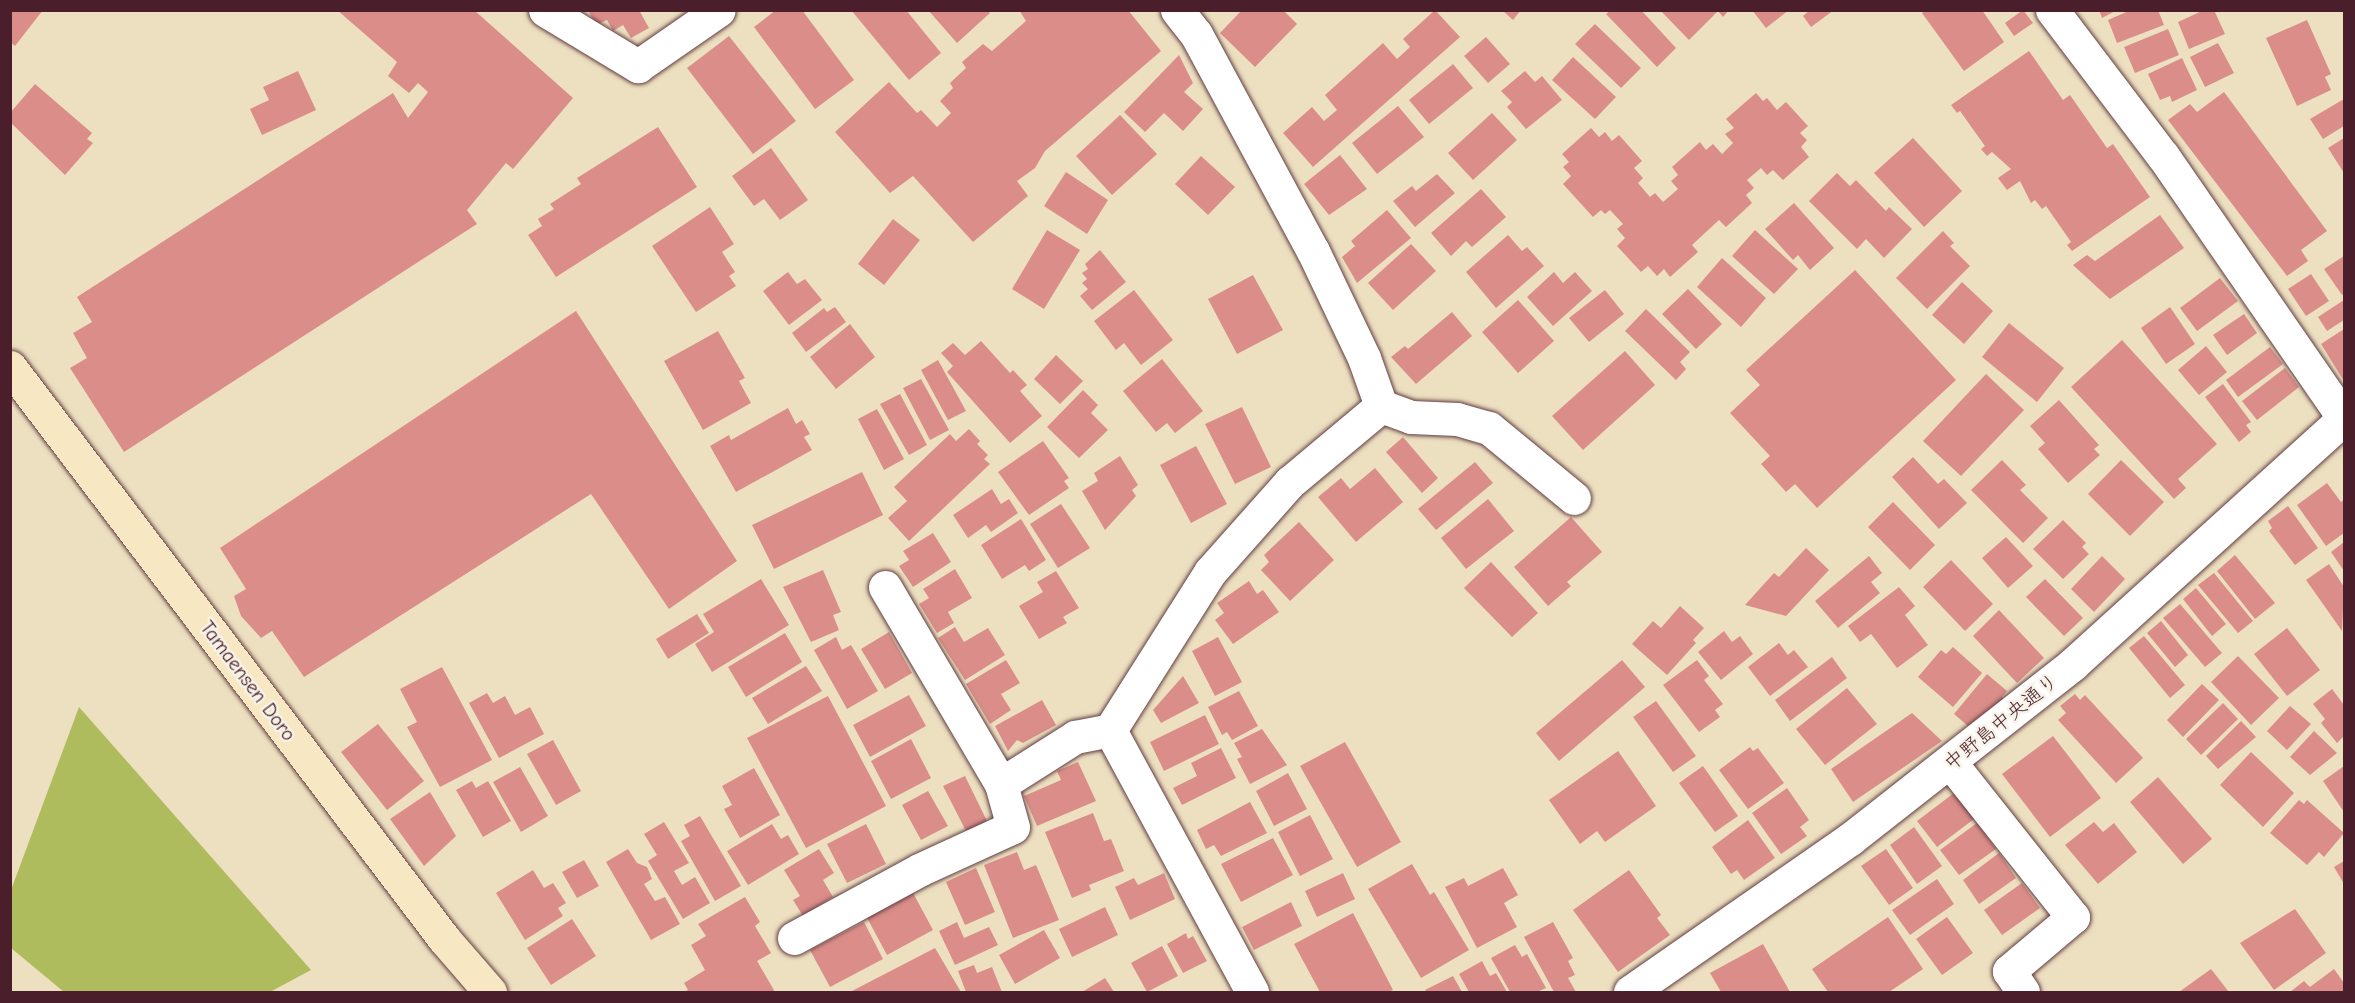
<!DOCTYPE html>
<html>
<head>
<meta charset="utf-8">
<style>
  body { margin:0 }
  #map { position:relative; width:2355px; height:1003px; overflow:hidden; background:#ede0c0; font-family:"Comic Neue","Klee One",sans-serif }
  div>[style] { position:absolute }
  .green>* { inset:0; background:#afbc5e }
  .building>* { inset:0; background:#db8e89 }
  .roads { filter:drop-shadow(0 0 2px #623c41) drop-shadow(0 0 2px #623c41) }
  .street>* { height:33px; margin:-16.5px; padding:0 16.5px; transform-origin:16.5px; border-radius:16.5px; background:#fff }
  .secondary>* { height:33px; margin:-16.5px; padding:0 16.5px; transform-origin:16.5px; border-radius:16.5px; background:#f7e8c3 }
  span { translate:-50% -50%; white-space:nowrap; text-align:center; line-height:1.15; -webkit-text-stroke:5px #f7f3e8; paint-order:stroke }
  .street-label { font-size:20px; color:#4a1f2b }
  .frame { position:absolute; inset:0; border:12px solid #4a1f2b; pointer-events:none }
</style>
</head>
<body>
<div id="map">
  <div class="green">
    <div style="clip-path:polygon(79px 707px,139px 775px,311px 970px,270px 992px,64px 992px,11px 948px,11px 890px)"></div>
  </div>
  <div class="building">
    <div style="clip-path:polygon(10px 10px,43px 10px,15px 46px,10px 42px)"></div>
    <div style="clip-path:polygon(337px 10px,474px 10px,573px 98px,513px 169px,506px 163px,467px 210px,477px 224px,124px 452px,70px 368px,87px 358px,73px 333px,92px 322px,77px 297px,393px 93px,408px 118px,428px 92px,418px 83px,409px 93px,388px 76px,397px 62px)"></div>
    <div style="clip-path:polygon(588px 10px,639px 10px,649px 28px,631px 38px,623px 25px,613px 31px,607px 20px,596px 25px)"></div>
    <div style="clip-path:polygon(776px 10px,802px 10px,854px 80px,815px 109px,754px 27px)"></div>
    <div style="clip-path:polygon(851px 10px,906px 10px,941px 53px,909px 80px)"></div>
    <div style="clip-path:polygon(928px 10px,988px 10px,990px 13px,957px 43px)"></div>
    <div style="clip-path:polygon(1019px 10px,1128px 10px,1161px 51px,1045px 151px,1035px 168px,1017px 181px,1028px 196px,973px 242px,913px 176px,890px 193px,835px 132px,889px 82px,917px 113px,921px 110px,937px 127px,951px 113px,940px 101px,953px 88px,950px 83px,966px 68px,962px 62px,983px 44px,992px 51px,1026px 21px)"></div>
    <div style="clip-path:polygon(1242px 10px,1283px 10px,1297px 24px,1255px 67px,1220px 33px)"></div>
    <div style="clip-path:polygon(1435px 10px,1460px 37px,1313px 167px,1283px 133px,1312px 107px,1324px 121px,1337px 110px,1325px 95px,1383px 43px,1397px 59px,1410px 47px,1403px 39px)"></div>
    <div style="clip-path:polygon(1502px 10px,1521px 10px,1513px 20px)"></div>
    <div style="clip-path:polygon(1611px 10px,1641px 10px,1676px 48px,1657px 67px,1606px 14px)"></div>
    <div style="clip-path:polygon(1660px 10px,1729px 10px,1723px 17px,1718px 11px,1689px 40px)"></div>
    <div style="clip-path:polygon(1752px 10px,1789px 10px,1766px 28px)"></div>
    <div style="clip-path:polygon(1810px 10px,1834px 10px,1811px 27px,1803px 16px)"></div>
    <div style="clip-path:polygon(1924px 10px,1982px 10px,2004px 42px,1964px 71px,1922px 13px)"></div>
    <div style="clip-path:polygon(2023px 10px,2033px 23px,2014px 36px,2005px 23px)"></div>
    <div style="clip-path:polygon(2099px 10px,2117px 10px,2102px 18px)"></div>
    <div style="clip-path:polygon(2131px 10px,2158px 10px,2164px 25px,2117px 43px,2108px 20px)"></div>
    <div style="clip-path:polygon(2204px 10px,2214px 10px,2225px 34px,2189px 49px,2178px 22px)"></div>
    <div style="clip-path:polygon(2307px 20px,2331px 74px,2325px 77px,2331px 90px,2297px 106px,2266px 38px)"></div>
    <div style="clip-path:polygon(1595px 24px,1641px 68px,1621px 88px,1575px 44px)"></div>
    <div style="clip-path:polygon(2168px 29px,2179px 55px,2135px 73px,2124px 47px)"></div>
    <div style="clip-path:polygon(729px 36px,796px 121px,753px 154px,687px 68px)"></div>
    <div style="clip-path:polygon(1486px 37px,1510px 64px,1488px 83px,1464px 56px)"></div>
    <div style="clip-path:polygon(2218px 43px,2234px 73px,2205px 87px,2190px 57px)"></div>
    <div style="clip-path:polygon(2029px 51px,2063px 100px,2070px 95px,2107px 148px,2113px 144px,2150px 197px,2072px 251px,2067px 245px,2071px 242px,2046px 206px,2042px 209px,2035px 200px,2031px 203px,2020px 181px,2007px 190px,1998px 178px,2011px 169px,1992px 152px,1987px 156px,1981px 149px,1985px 146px,1960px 111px,1957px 113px,1951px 105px)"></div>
    <div style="clip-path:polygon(1179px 55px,1193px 83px,1184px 92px,1203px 109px,1183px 131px,1164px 113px,1145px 132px,1124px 112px)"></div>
    <div style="clip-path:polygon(1573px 57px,1616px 97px,1595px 119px,1552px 80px)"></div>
    <div style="clip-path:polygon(2182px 58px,2197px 90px,2172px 102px,2170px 96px,2160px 100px,2148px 74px)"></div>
    <div style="clip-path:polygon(1453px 64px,1473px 88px,1429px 124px,1409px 100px)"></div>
    <div style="clip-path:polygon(298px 71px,316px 110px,262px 135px,250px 109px,269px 100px,263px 87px)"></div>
    <div style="clip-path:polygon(1525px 71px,1535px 82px,1542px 76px,1562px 100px,1526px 129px,1507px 107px,1512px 102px,1501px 91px)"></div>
    <div style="clip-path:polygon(35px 84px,92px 133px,87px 139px,93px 143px,65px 175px,10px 122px,10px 113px)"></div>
    <div style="clip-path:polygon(2224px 92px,2327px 231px,2301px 250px,2308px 261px,2287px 276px,2168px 120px,2190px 104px,2197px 112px)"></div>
    <div style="clip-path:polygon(1756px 93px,1763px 101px,1767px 98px,1777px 110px,1786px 102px,1808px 126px,1800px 133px,1807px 140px,1801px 147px,1809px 157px,1783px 180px,1773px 170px,1767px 175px,1761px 168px,1747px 180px,1754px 188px,1746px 195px,1752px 203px,1726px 227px,1719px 220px,1692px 245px,1698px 252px,1670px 277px,1664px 269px,1657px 276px,1648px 266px,1641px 272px,1617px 246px,1625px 238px,1617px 229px,1623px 224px,1610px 210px,1605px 214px,1601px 210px,1593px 217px,1563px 184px,1571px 176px,1563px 167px,1569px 162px,1562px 154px,1591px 128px,1599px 137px,1605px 132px,1612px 141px,1619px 135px,1642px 161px,1634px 168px,1643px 178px,1638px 183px,1650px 197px,1655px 193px,1663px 202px,1678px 189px,1671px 181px,1678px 175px,1672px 167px,1700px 142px,1706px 150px,1713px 144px,1722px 154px,1733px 143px,1725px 134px,1734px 128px,1726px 119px)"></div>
    <div style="clip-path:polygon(2344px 99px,2344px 126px,2323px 139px,2310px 119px)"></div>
    <div style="clip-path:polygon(1398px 106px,1424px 137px,1377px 174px,1352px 143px)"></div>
    <div style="clip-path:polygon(1492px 113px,1517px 140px,1473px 180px,1448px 153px)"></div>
    <div style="clip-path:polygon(1120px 115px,1157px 154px,1112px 195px,1076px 156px)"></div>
    <div style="clip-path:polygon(658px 127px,697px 187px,556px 277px,528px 235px,542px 226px,538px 219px,554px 209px,550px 204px,581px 184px,577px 178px)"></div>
    <div style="clip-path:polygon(1913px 138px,1962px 191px,1924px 227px,1874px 173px)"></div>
    <div style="clip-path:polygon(2344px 138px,2344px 173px,2328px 148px)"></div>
    <div style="clip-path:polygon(771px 148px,808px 200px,780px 220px,764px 199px,754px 206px,732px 176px)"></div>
    <div style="clip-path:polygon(1340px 155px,1367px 189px,1329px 215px,1304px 184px)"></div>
    <div style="clip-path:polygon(1201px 156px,1235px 187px,1208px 215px,1175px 184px)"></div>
    <div style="clip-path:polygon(1066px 172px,1108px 200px,1087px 234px,1044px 206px)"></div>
    <div style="clip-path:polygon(1837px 173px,1850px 186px,1856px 180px,1886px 211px,1889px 207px,1912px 229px,1884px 258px,1866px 239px,1857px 249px,1809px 201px)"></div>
    <div style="clip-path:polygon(1437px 174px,1455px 193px,1415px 227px,1393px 201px,1412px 186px,1416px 191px)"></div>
    <div style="clip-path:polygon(1481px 189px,1506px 217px,1472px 247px,1466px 241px,1451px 256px,1431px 233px)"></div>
    <div style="clip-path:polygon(1794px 203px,1834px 248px,1810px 270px,1798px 255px,1793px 260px,1765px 229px)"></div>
    <div style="clip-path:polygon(710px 207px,734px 244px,722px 252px,735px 272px,729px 276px,736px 286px,696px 312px,652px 246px)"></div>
    <div style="clip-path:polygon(1387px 210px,1411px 238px,1357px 283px,1342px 257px,1355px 246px,1351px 241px)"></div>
    <div style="clip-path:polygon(2160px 215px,2184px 248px,2110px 299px,2073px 265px,2087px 255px,2095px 261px)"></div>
    <div style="clip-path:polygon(893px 219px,920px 240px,884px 285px,858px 264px)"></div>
    <div style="clip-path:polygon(1047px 230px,1080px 250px,1044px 309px,1012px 289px)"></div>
    <div style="clip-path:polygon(1755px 230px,1798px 269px,1774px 294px,1732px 256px)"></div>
    <div style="clip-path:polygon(1943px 231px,1954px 243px,1950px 246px,1970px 266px,1927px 309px,1896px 278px)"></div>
    <div style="clip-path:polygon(1508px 235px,1522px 251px,1527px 247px,1544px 266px,1496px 308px,1466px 272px)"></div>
    <div style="clip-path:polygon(1411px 244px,1436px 271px,1393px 310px,1368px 283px)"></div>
    <div style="clip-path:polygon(1100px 250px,1126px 282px,1092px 310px,1080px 296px,1088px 289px,1082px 283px,1087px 279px,1082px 273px,1088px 269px,1085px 264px)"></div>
    <div style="clip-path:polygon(2344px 256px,2344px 293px,2342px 295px,2324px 269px)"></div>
    <div style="clip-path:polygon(1722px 258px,1766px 298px,1741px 327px,1697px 287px)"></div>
    <div style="clip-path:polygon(1855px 270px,1956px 380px,1817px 508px,1795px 484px,1786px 492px,1761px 464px,1770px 456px,1730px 413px,1760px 385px,1746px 370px)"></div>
    <div style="clip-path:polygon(788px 272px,797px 284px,805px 279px,822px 300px,789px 325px,763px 291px)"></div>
    <div style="clip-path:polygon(1554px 272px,1563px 283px,1575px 272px,1592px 291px,1553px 326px,1527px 297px)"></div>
    <div style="clip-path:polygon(2311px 274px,2329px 301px,2306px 316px,2288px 289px)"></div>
    <div style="clip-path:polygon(1253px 275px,1283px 330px,1237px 354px,1208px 299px)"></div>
    <div style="clip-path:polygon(2220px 278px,2238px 301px,2197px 331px,2180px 308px)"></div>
    <div style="clip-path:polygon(1962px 282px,1993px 311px,1964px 344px,1932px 315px)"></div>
    <div style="clip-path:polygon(1688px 289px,1722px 324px,1696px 349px,1662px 314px)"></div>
    <div style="clip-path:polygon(1134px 290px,1173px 340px,1141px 365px,1124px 343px,1116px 350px,1094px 321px)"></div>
    <div style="clip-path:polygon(1605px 290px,1624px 314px,1589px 342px,1569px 318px)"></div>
    <div style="clip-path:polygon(1518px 300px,1554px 341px,1518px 373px,1482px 332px)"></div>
    <div style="clip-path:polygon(2344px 300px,2344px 320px,2327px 331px,2318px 317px)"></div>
    <div style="clip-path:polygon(835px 307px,846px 322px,806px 352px,792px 333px,824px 308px,827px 312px)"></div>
    <div style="clip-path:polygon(2170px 307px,2195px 344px,2166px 364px,2141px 328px)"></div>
    <div style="clip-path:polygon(1646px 309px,1690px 352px,1680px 362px,1686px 369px,1676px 380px,1625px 331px)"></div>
    <div style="clip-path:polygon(576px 311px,737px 561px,669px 609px,591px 494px,304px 677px,272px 631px,261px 638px,241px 616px,234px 596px,246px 589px,220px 548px)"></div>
    <div style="clip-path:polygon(1452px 312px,1472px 336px,1416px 384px,1391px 357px,1405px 346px,1408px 349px)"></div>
    <div style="clip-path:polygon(2244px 314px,2257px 333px,2227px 355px,2213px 335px)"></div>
    <div style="clip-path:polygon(2009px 323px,2064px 368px,2037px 402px,1982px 357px)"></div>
    <div style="clip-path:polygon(850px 324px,875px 357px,836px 389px,810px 357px)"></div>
    <div style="clip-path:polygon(2344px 329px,2344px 381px,2321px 344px)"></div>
    <div style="clip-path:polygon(718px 331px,745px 378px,739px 381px,751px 403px,703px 430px,664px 361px)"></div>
    <div style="clip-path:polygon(2122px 340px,2217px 444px,2178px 479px,2186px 488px,2174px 499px,2071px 387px)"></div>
    <div style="clip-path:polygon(981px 341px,1010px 373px,1013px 370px,1027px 385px,1020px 391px,1042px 416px,1010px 443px,947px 372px,953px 366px,941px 353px,953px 343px,965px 355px)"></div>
    <div style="clip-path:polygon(2206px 346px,2227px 372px,2199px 395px,2178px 370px)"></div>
    <div style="clip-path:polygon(2270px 347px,2283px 364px,2238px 397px,2226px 380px)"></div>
    <div style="clip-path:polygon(1625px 351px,1655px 385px,1583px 450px,1552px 416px)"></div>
    <div style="clip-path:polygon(1056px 355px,1083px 381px,1060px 404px,1034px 379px)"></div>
    <div style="clip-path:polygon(1162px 359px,1203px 411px,1175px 433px,1167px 423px,1156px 432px,1123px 391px)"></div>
    <div style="clip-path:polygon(938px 360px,966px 411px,948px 420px,921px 370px)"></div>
    <div style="clip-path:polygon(2285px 368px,2299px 387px,2257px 420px,2242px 401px)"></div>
    <div style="clip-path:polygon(1986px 374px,2024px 410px,1961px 476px,1923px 441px)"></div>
    <div style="clip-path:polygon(921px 379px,949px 430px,930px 440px,903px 388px)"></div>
    <div style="clip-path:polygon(2223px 384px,2251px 422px,2246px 425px,2251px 432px,2239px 442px,2205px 397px)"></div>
    <div style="clip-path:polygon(1083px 390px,1098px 405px,1091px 413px,1108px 430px,1079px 458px,1047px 427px)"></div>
    <div style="clip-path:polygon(900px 394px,927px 445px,909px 455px,880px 404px)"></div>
    <div style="clip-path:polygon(2059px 400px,2099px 445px,2094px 449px,2100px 455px,2068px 483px,2038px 449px,2045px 443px,2030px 426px)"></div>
    <div style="clip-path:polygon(1242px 407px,1271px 467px,1235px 484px,1205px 424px)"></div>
    <div style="clip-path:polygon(788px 408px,796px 424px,802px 420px,810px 434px,804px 437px,812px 450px,736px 492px,710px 446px,729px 435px,731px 440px)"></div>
    <div style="clip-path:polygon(877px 409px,904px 459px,884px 470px,858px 419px)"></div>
    <div style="clip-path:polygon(969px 429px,980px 441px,977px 444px,988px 455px,984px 459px,990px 464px,909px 541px,888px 518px,907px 501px,894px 487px,950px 434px,956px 441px)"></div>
    <div style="clip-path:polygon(1403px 437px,1438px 478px,1422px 493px,1386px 452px)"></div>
    <div style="clip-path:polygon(1043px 441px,1069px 478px,1064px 481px,1069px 488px,1029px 515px,998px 472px)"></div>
    <div style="clip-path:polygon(1196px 446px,1227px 504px,1191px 523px,1160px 465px)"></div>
    <div style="clip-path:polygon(1120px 456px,1138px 485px,1132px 490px,1136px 496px,1105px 530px,1082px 491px,1098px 481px,1094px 473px)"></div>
    <div style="clip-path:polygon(1913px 457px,1938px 484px,1944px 479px,1967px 503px,1939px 529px,1892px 477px)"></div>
    <div style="clip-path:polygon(2002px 460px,2026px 485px,2020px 490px,2048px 518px,2023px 543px,1971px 490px)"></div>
    <div style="clip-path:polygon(2121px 460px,2164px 502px,2130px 536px,2088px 494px)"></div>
    <div style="clip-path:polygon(1475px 462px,1493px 483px,1436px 530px,1418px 509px)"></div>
    <div style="clip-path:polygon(1375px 468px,1403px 502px,1356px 542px,1318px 497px,1341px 478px,1350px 489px)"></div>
    <div style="clip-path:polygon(862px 472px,883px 515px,774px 569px,752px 525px)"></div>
    <div style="clip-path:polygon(2327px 483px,2341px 502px,2344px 499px,2344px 533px,2326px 546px,2297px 505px)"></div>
    <div style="clip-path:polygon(992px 489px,1001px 504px,1009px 499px,1018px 513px,991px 532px,986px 525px,968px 538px,953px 515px)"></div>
    <div style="clip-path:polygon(1488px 499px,1514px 531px,1466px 569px,1441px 538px)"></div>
    <div style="clip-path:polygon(1893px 502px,1935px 545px,1910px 570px,1868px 527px)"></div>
    <div style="clip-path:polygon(1061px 504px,1090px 548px,1058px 568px,1030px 524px)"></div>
    <div style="clip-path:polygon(2288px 506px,2318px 548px,2295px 565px,2269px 531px,2272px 528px,2268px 521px)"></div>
    <div style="clip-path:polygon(1571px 517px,1602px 552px,1567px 582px,1571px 586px,1548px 606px,1514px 567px)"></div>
    <div style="clip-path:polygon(1021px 519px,1046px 560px,1029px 571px,1025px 565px,1002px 579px,981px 545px)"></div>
    <div style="clip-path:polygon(2063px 520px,2086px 543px,2082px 547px,2089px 554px,2063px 579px,2033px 549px)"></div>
    <div style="clip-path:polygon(1299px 522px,1334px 560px,1290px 601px,1261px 570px,1269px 562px,1264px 555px)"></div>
    <div style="clip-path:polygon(933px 533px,951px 562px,913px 587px,899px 566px,909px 560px,903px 551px)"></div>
    <div style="clip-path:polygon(2006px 537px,2033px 566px,2008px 588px,1982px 558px)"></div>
    <div style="clip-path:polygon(2344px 542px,2344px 571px,2331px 552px)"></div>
    <div style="clip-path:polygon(1806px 548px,1829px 570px,1786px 616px,1745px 605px,1774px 573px,1779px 577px)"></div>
    <div style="clip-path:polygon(2235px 555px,2275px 603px,2255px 619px,2217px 571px)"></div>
    <div style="clip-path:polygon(1869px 556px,1882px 573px,1871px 582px,1880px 593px,1838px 628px,1815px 601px)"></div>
    <div style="clip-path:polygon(2102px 556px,2125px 579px,2094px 612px,2071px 589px)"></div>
    <div style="clip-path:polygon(1951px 560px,1993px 604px,1965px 631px,1923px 587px)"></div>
    <div style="clip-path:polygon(1491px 562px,1538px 613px,1512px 637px,1464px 588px)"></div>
    <div style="clip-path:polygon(2329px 564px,2344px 587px,2342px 631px,2306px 580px)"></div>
    <div style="clip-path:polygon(955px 569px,972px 598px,948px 612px,954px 623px,937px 633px,919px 604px,929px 598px,923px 589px)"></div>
    <div style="clip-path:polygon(823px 570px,841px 612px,833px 615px,839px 630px,811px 642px,783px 587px)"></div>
    <div style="clip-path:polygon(1056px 571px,1079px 608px,1063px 617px,1067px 623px,1039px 639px,1019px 606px,1043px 592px,1037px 582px)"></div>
    <div style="clip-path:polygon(2214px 573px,2253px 621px,2238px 633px,2198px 585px)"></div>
    <div style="clip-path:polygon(761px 579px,789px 625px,712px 672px,695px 644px,714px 632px,703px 614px)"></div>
    <div style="clip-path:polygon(2045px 579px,2083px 618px,2064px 636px,2026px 597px)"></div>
    <div style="clip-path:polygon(1249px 581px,1257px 594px,1263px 590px,1279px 612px,1233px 644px,1215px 620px,1224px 613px,1217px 603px)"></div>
    <div style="clip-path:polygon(1899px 587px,1915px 606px,1905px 615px,1928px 645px,1897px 668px,1871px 634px,1860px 642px,1848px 626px)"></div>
    <div style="clip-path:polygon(2196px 588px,2226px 624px,2212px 636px,2183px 599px)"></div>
    <div style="clip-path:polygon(2180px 604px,2222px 653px,2205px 667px,2163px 618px)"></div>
    <div style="clip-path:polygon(1680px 606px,1704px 628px,1693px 640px,1696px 643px,1667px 675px,1632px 644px,1653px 621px,1661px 628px)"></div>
    <div style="clip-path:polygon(1999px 610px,2044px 658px,2017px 683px,1973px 636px)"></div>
    <div style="clip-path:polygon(697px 614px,709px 633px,668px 659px,656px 639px)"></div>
    <div style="clip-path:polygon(2161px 621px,2188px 655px,2175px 667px,2147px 633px)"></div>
    <div style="clip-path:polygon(955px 627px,964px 642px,988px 628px,1005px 655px,965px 680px,938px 638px)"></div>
    <div style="clip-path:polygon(2287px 628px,2320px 670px,2287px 696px,2254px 654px)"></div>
    <div style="clip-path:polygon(1724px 631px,1732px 642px,1740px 636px,1753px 654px,1721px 680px,1698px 652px)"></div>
    <div style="clip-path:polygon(889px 632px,912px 673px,885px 689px,861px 649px)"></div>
    <div style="clip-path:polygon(785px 633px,802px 662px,746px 697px,728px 667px)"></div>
    <div style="clip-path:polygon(2144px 636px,2185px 685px,2170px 698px,2129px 648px)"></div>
    <div style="clip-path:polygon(836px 637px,842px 650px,851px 645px,878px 691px,847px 709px,814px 650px)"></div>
    <div style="clip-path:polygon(1218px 637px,1242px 682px,1215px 696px,1192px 651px)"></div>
    <div style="clip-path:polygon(1779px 643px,1788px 655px,1794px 650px,1808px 667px,1770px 696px,1748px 667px)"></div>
    <div style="clip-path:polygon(1953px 647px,1982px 673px,1953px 707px,1918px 677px,1941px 650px,1946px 654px)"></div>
    <div style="clip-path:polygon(2238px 656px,2279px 698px,2251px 725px,2211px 682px)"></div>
    <div style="clip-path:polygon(1832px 657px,1847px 678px,1790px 721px,1775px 700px)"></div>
    <div style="clip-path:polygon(1006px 660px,1020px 683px,1001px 694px,1011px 710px,990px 724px,966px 684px)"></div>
    <div style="clip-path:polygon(1622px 660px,1645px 687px,1559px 761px,1536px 733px)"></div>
    <div style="clip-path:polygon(1697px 660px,1709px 676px,1704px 680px,1723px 704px,1715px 710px,1720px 717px,1699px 732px,1663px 685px)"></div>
    <div style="clip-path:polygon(806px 666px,822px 691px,768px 724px,752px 698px)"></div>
    <div style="clip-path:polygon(442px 667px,492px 760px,440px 787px,407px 727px,417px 722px,400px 689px)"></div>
    <div style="clip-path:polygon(1987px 674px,2007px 691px,2002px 697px,2005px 699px,1968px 726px,1954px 714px)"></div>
    <div style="clip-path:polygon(1183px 676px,1199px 703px,1161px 723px,1153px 710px)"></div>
    <div style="clip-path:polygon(2202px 684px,2219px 700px,2183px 737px,2167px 720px)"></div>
    <div style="clip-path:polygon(1847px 688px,1877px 724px,1825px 765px,1796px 729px)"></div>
    <div style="clip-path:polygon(2332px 689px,2344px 705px,2344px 736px,2337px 743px,2321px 723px,2325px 719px,2313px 704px)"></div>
    <div style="clip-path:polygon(1239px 691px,1258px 726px,1232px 740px,1227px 732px,1222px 735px,1208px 707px)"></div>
    <div style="clip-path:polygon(487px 693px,493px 703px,505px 696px,515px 715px,530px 707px,544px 734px,499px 758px,469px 703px)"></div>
    <div style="clip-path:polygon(2075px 694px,2080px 700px,2085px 695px,2143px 758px,2116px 783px,2058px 720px,2066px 713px,2060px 706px)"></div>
    <div style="clip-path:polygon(909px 695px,926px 726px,870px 757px,853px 725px)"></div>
    <div style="clip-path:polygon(828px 696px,886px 806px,806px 848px,747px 738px)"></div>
    <div style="clip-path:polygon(1042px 700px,1056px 725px,1023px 743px,1017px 740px,1008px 751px,995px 726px)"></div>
    <div style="clip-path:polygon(1656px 701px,1696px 756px,1673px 772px,1633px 717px)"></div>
    <div style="clip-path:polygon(2223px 703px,2238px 719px,2201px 755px,2186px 739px)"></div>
    <div style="clip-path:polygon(2290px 706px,2311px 724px,2287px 750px,2267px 731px)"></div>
    <div style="clip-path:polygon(1912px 713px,1942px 741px,1853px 802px,1831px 769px)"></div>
    <div style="clip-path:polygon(1205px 715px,1219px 744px,1164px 771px,1150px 742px)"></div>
    <div style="clip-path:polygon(2241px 721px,2256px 737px,2218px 769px,2206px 756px)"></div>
    <div style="clip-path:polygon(378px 724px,424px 781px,387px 810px,341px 752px)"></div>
    <div style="clip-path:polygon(1262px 729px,1287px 765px,1250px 784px,1237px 759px,1242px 757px,1234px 743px)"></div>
    <div style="clip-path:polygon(2314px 731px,2337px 753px,2310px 775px,2290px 757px)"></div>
    <div style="clip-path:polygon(2053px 736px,2101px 798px,2050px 837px,2002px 774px)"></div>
    <div style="clip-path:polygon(911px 739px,931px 778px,891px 799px,871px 761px)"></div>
    <div style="clip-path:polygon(553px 740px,581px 791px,556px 805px,527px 754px)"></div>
    <div style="clip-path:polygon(1345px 742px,1401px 842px,1357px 867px,1300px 766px)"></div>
    <div style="clip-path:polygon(1750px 747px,1753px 751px,1758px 748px,1784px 783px,1748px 809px,1719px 770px)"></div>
    <div style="clip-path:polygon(1221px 748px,1236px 778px,1182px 805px,1173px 788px,1197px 776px,1191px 763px)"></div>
    <div style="clip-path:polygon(1618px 751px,1656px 806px,1605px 842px,1597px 831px,1580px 844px,1549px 800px)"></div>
    <div style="clip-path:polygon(2251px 752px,2294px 793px,2263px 827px,2220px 785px)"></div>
    <div style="clip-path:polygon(1078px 762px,1096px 801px,1037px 826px,1024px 796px,1061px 780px,1057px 771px)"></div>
    <div style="clip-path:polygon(1703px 766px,1738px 816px,1715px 832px,1679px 783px)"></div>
    <div style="clip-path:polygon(2344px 766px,2344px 812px,2323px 781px)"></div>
    <div style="clip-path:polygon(520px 767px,548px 816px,521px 832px,493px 782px)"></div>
    <div style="clip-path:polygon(754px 768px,780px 815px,740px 838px,724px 809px,732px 805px,722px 786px)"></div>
    <div style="clip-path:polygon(1288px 773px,1307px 809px,1274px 826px,1256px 791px)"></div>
    <div style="clip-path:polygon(965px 776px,988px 823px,967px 833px,943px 786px)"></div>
    <div style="clip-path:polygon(2158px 777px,2212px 839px,2183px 864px,2130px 802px)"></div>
    <div style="clip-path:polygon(472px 781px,476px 788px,488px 781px,511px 821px,483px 837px,456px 790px)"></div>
    <div style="clip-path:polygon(1787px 788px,1809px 820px,1800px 827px,1807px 836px,1781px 854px,1752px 813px)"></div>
    <div style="clip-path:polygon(928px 791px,948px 826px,921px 840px,902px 805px)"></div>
    <div style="clip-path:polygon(430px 792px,456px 836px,424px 866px,390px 819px)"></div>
    <div style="clip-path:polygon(1954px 793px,1974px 819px,1937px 847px,1917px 821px)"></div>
    <div style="clip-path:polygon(2299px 800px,2304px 804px,2307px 800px,2344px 833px,2324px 857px,2319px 852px,2307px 865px,2270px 833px)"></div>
    <div style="clip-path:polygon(1250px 802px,1267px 833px,1221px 856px,1214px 845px,1206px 849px,1197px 830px)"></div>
    <div style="clip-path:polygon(1093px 813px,1104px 841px,1111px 839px,1124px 871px,1089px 885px,1091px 890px,1072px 898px,1045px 832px)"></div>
    <div style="clip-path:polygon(1310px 815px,1333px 859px,1300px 876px,1278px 832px)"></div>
    <div style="clip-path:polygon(700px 816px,741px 886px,715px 901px,681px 841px,690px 836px,684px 825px)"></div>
    <div style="clip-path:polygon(1748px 820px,1775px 858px,1744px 880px,1737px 870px,1731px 874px,1712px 847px)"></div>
    <div style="clip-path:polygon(664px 822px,689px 863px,674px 871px,682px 885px,695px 877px,710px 903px,683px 919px,648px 861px,657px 855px,644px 834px)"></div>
    <div style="clip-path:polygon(2094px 822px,2103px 832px,2114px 823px,2137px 852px,2098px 884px,2065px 845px)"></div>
    <div style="clip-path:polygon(1977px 823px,1996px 849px,1959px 875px,1940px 850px)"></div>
    <div style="clip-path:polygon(772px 824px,781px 839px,788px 835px,799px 854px,748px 885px,727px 851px)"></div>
    <div style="clip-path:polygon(866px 824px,886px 864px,847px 883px,827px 844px)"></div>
    <div style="clip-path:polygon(1914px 827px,1942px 866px,1917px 884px,1890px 845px)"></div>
    <div style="clip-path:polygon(1273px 838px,1293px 875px,1241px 902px,1221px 864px)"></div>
    <div style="clip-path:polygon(628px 849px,637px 863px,647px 867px,652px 879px,644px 884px,655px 901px,665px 897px,680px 924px,651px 940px,606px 862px)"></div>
    <div style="clip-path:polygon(819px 849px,834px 873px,823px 880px,833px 897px,803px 916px,793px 900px,800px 896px,784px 870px)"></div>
    <div style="clip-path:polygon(1886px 849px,1913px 888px,1889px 905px,1861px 866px)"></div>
    <div style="clip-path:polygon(1017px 852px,1024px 870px,1036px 865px,1059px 920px,1013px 938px,984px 865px)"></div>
    <div style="clip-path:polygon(1999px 853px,2016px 878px,1979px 904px,1963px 880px)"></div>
    <div style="clip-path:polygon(584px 860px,599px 886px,577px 898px,562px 872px)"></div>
    <div style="clip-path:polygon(2344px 861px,2344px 884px,2334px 867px)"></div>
    <div style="clip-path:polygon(1412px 864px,1430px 895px,1434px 892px,1469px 950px,1421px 978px,1368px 889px)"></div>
    <div style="clip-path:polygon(976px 868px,995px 912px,965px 925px,946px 882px)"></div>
    <div style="clip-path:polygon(1503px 868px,1518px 895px,1504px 903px,1517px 927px,1477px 948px,1445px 887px,1464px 878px,1468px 886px)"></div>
    <div style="clip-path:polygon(533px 870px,544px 888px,553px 883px,566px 903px,558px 908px,563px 916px,525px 940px,496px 893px)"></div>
    <div style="clip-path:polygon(1629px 870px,1661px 915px,1657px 918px,1670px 935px,1618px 972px,1573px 910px)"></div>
    <div style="clip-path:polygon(1164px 873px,1175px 899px,1130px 920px,1115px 887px,1134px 878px,1138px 885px)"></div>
    <div style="clip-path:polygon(1343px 873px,1355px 899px,1317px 917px,1305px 891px)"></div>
    <div style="clip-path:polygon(1937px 879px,1954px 904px,1910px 935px,1892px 910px)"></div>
    <div style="clip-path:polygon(2022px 883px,2040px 908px,2002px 935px,1984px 910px)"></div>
    <div style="clip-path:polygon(912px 891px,933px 930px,887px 955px,866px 916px)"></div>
    <div style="clip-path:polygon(745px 897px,760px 922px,755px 926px,771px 953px,757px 961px,775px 992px,684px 992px,688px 990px,684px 983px,705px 970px,691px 945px,706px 936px,698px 924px)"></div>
    <div style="clip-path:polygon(1291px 902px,1302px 926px,1254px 950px,1242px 927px)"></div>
    <div style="clip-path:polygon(1105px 907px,1118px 935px,1072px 957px,1059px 929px)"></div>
    <div style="clip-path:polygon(2295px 909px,2326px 953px,2274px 990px,2240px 943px)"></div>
    <div style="clip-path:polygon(1353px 913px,1393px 990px,1388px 992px,1320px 992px,1294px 944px)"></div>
    <div style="clip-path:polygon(1888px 917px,1923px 969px,1889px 992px,1828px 992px,1812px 969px)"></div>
    <div style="clip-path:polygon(1947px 917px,1973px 953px,1942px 975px,1916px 939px)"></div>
    <div style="clip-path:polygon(572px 919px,596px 956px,551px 985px,527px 948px)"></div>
    <div style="clip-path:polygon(864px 922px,883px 959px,830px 987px,810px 950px)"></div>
    <div style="clip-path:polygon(957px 922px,964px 938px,989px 927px,998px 945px,955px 965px,939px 931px)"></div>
    <div style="clip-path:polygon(1553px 922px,1573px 958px,1568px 961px,1575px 975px,1568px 978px,1576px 992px,1554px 992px,1524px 937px)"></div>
    <div style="clip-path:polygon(1044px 930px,1060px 958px,1015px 984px,999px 955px)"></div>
    <div style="clip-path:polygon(1186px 933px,1188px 939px,1193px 936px,1207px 961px,1183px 973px,1167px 944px)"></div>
    <div style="clip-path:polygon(1763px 944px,1790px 992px,1721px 992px,1710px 973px)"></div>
    <div style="clip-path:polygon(1515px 945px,1522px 957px,1527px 954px,1546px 988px,1537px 992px,1510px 992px,1491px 958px)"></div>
    <div style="clip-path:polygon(1162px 946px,1178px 976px,1147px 992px,1131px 963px)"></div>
    <div style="clip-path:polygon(935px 948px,961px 992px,850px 992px)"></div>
    <div style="clip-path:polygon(1482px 961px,1490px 976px,1496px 973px,1507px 992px,1469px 992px,1459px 974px)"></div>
    <div style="clip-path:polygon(974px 965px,977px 973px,992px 967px,1002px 992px,966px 992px,958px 971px)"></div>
    <div style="clip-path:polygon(2211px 969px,2229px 992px,2179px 992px)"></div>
    <div style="clip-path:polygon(2334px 969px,2344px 983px,2344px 992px,2290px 992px,2304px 981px,2310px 987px)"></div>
    <div style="clip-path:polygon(1453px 976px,1462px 992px,1426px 992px,1425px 990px)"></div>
    <div style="clip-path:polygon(1105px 978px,1114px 992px,1082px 992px)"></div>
  </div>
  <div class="roads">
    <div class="street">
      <div style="left:545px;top:10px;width:109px;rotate:31.1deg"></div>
      <div style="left:638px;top:66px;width:98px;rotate:-34.7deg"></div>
      <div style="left:1177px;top:10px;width:31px;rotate:52deg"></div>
      <div style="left:1196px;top:34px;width:247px;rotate:61.7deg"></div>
      <div style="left:1313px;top:251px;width:119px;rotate:64.5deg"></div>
      <div style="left:1364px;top:358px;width:51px;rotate:70.5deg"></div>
      <div style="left:1381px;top:406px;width:119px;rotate:140.1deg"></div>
      <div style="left:1290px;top:482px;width:120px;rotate:131.6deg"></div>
      <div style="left:1210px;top:572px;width:187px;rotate:122.3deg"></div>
      <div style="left:1110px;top:730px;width:298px;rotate:61.5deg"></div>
      <div style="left:2052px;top:10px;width:183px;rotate:52.8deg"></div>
      <div style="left:2163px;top:156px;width:318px;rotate:55.4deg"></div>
      <div style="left:1381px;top:406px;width:32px;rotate:20deg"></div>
      <div style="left:1411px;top:417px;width:46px;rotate:2.5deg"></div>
      <div style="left:1457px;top:419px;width:33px;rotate:16deg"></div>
      <div style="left:1489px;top:428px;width:110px;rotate:39.5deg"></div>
      <div style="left:885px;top:587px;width:229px;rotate:59.5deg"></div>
      <div style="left:1001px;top:784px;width:88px;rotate:-32.4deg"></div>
      <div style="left:1075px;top:737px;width:36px;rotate:-11deg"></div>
      <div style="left:1950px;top:762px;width:198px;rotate:51.6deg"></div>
      <div style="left:2073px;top:917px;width:84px;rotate:139.8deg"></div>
      <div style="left:2009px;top:971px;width:25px;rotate:56deg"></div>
      <div style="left:794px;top:938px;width:142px;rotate:-28.5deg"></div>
      <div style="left:919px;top:870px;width:103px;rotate:-24.6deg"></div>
      <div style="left:1013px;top:827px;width:45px;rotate:-105.6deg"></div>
      <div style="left:1630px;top:992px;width:268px;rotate:-34.8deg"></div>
      <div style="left:1850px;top:839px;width:283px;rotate:-38.1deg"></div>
      <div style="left:2073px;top:664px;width:366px;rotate:-42.2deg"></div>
    </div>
    <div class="secondary">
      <div style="left:10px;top:367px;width:719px;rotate:52.8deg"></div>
      <div style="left:445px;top:940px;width:69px;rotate:49.1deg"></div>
    </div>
  </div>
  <div class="street-label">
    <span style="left:248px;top:681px;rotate:53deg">Tamaensen Doro</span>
    <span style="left:2001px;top:722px;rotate:-39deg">中野島中央通り</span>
  </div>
  <div class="frame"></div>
</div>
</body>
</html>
